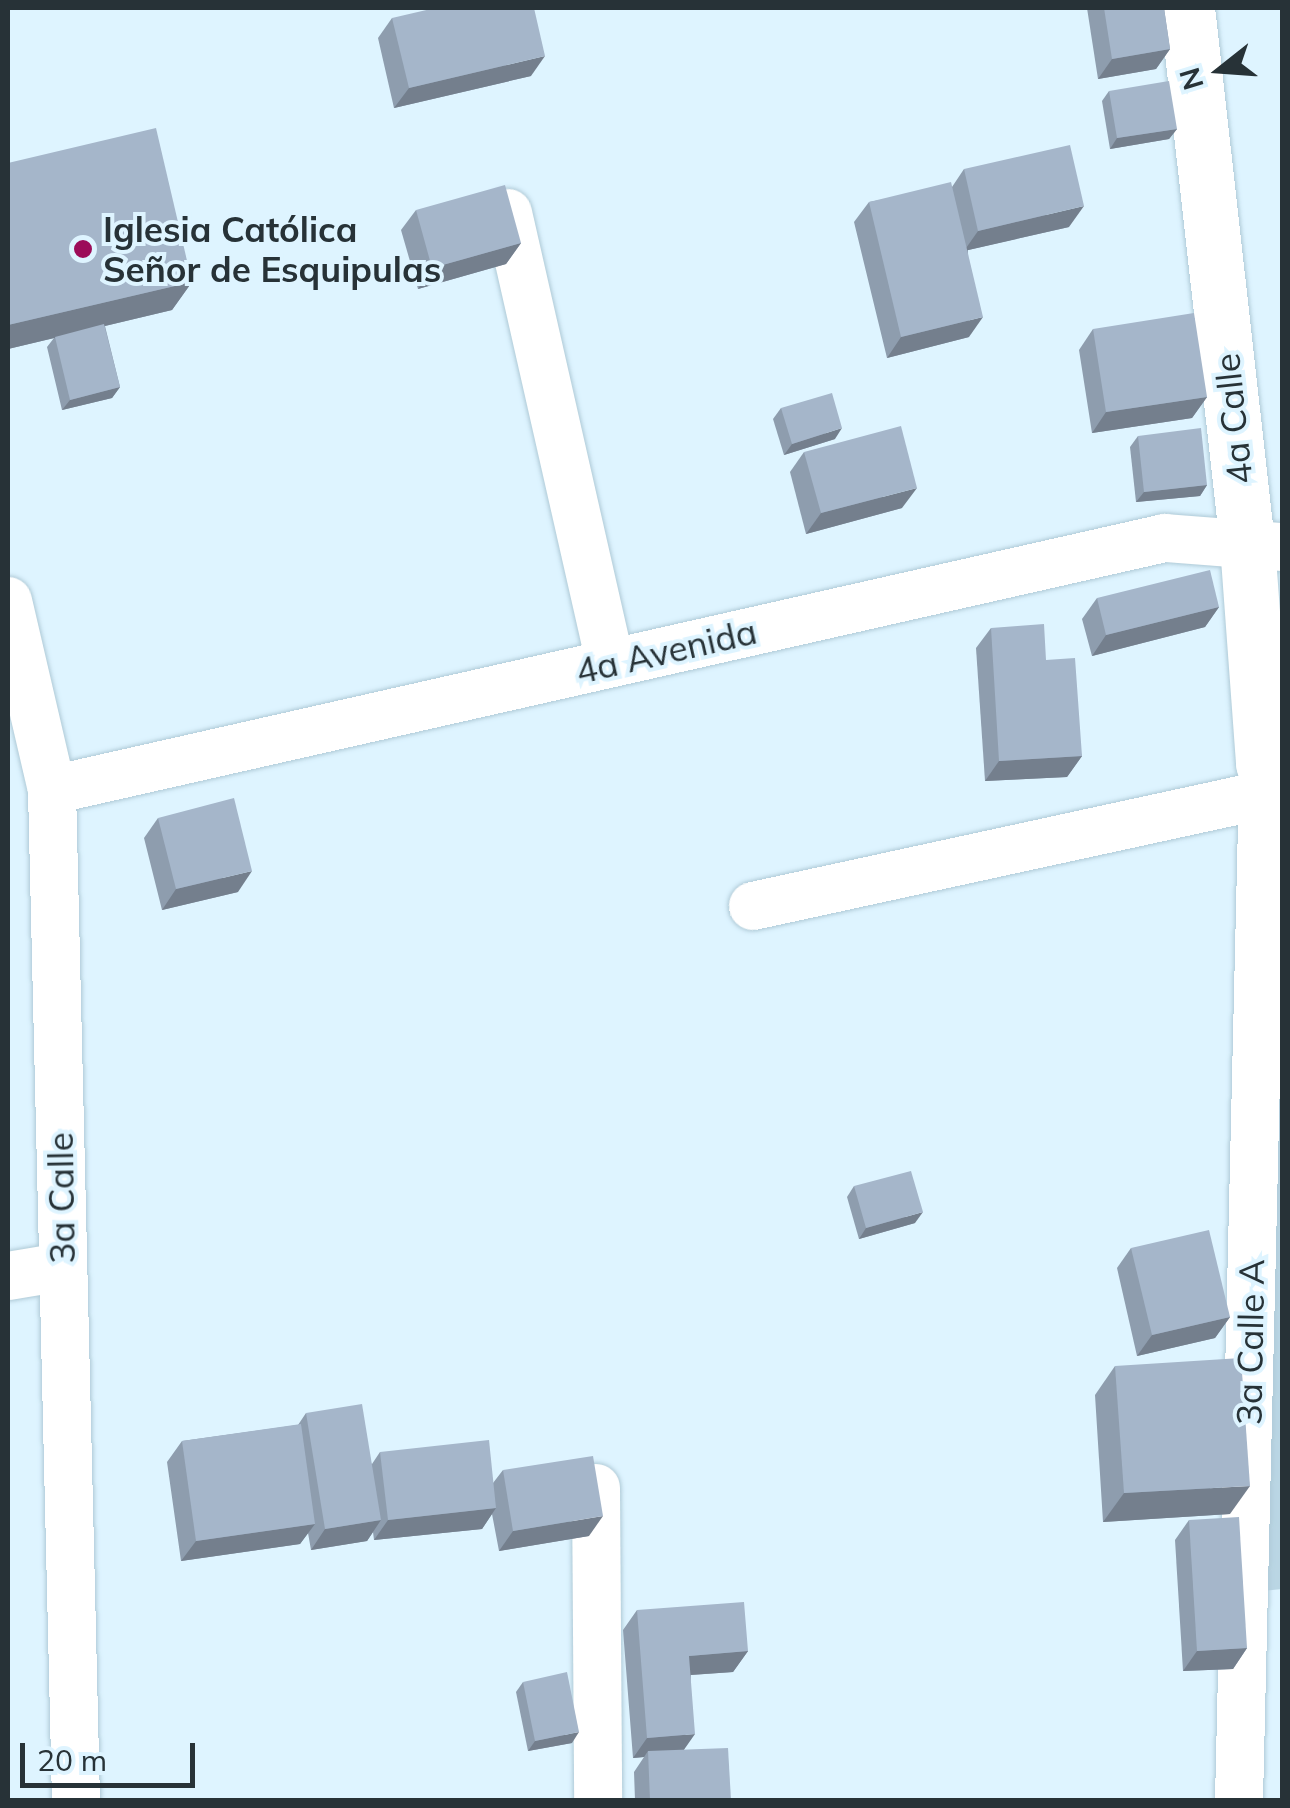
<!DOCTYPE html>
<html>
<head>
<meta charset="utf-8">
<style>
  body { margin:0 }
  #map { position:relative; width:1290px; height:1808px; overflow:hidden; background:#def4ff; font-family:Mulish,sans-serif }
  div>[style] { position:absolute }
  .green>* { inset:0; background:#bad6e4 }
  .roads { filter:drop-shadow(0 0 2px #afcad7) drop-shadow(0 0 2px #afcad7) }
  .street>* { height:48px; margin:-24px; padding:0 24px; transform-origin:24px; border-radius:24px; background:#fff }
  .secondary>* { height:55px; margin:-27.5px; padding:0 27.5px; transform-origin:27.5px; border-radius:27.5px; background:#fff }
  .wall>* { inset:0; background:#8e9dae }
  .shaded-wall>* { inset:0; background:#747f8d }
  .building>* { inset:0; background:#a5b6ca }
  .dots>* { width:28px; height:28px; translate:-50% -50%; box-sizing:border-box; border:5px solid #def4ff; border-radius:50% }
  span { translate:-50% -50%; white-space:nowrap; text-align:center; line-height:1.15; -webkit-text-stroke:8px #def4ff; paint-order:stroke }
  .poi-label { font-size:35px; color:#273237; font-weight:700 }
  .left { translate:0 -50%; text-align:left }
  .street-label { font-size:35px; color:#273237 }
  .frame { position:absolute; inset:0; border:10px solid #273237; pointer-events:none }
  .north { position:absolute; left:1170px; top:20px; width:100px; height:100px; -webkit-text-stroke:8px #def4ff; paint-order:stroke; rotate:253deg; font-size:28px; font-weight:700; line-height:40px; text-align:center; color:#273237 }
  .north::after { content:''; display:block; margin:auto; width:35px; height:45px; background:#273237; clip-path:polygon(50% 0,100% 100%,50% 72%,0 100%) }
  .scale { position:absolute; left:20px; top:1743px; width:175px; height:45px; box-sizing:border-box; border:5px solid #273237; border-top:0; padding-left:12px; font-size:30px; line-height:35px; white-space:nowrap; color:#273237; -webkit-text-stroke:8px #def4ff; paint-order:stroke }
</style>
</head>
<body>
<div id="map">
  <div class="green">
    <div style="clip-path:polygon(1265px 1001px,1282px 1050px,1282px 1589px,1233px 1594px)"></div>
  </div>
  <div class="roads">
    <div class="street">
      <div style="left:508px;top:213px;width:461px;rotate:77.2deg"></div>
      <div style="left:8px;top:601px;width:194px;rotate:76.9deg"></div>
      <div style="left:52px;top:790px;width:1010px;rotate:88.64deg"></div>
      <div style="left:52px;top:790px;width:1141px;rotate:-12.76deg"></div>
      <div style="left:1165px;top:538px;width:117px;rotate:4.4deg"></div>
      <div style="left:753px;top:906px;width:522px;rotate:-12.28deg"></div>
      <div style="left:8px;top:1276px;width:55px;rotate:-9.5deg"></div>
      <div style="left:596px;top:1488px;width:312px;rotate:89.6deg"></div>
      <div style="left:1239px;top:1800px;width:1016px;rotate:-88.65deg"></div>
    </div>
    <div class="secondary">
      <div style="left:1187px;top:8px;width:539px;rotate:83.61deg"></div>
      <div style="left:1247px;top:544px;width:220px;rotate:85.8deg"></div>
      <div style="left:1263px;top:763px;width:69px;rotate:73.9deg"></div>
    </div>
  </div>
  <div class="wall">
    <div style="clip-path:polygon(1087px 8px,1164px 8px,1170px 49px,1156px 69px,1098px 79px)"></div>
    <div style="clip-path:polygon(392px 18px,531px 76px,394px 108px,378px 38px)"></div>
    <div style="clip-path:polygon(1109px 91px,1177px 129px,1169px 139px,1110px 149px,1102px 101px)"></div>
    <div style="clip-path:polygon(8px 163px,192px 282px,172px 310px,105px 326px,120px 387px,112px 398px,62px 410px,47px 347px,54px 338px,8px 349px)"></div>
    <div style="clip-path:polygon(964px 169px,1069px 227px,968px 250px,969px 337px,887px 358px,854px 222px,869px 202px,952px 187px)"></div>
    <div style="clip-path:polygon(416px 210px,521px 243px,506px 264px,418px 289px,401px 230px)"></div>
    <div style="clip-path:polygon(1093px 329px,1207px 397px,1192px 418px,1092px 433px,1079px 350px)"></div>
    <div style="clip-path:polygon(781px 408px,835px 439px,784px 455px,773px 419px)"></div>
    <div style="clip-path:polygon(1138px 436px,1207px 485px,1200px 496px,1136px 502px,1130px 447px)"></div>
    <div style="clip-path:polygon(804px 452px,902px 508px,806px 534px,790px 472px)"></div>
    <div style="clip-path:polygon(1097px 598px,1219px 607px,1205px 627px,1092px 656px,1082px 619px)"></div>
    <div style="clip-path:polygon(991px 628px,1046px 660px,1082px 756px,1067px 777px,985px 781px,976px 648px)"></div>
    <div style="clip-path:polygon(158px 818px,238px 892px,162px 910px,144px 838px)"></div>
    <div style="clip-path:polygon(854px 1186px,915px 1223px,859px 1239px,847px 1197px)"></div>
    <div style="clip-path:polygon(1131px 1248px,1230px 1317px,1215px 1338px,1137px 1356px,1117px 1268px)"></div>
    <div style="clip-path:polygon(1115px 1366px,1230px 1514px,1103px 1522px,1095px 1395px)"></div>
    <div style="clip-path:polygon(306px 1413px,372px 1464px,380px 1452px,493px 1483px,503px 1470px,589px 1536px,499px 1551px,492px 1514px,482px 1529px,374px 1540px,373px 1532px,367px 1541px,311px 1550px,308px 1533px,300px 1544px,181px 1561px,167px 1462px,182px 1441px,298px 1425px)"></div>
    <div style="clip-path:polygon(1189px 1520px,1247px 1648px,1233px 1669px,1183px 1671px,1175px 1540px)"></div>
    <div style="clip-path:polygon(637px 1610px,748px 1651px,733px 1672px,691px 1675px,684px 1750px,731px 1800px,635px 1800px,634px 1772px,644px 1757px,633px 1758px,623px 1630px)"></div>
    <div style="clip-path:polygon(523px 1682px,572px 1743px,528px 1751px,516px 1692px)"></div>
  </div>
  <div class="shaded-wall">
    <div style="clip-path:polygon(1170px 49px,1156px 69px,1098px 79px,1112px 59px)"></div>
    <div style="clip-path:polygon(545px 56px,531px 76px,394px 108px,409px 88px)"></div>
    <div style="clip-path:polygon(1177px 129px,1169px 139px,1110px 149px,1117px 138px)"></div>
    <div style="clip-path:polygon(1084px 206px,1069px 227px,964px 251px,978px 231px)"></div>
    <div style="clip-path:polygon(521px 243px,506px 264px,418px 289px,432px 268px)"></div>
    <div style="clip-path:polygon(192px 282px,172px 310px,8px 349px,8px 325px)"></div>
    <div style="clip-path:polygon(983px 317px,969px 337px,887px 358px,901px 337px)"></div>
    <div style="clip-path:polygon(120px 387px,112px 398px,62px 410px,70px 400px)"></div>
    <div style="clip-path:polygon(1207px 397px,1192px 418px,1092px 433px,1106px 412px)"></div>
    <div style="clip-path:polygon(842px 428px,835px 439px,784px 455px,792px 444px)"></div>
    <div style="clip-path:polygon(1207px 485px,1200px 496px,1136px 502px,1144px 492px)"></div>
    <div style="clip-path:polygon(917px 488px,902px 508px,806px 534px,821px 513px)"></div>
    <div style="clip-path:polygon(1219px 607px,1205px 627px,1092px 656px,1106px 635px)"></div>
    <div style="clip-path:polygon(1082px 756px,1067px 777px,985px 781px,999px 761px)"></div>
    <div style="clip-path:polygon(252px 871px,238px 892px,162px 910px,176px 889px)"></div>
    <div style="clip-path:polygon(923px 1212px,915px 1223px,859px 1239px,866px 1228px)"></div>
    <div style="clip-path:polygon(1230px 1317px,1215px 1338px,1137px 1356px,1152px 1335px)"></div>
    <div style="clip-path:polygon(1250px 1486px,1230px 1514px,1103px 1522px,1124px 1493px)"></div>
    <div style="clip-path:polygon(496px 1508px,482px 1529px,374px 1540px,388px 1520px)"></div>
    <div style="clip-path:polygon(603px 1516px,589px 1536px,499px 1551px,513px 1531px)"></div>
    <div style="clip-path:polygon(381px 1520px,367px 1541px,311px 1550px,325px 1529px)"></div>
    <div style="clip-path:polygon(315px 1524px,300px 1544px,181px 1561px,196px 1541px)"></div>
    <div style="clip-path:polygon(1247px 1648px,1233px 1669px,1183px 1671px,1197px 1651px)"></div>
    <div style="clip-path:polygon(748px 1651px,733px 1672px,675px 1676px,689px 1656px)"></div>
    <div style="clip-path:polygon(579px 1732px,572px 1743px,528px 1751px,535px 1741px)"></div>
    <div style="clip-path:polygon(695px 1734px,681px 1754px,648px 1751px,644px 1757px,633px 1758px,647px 1738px)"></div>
  </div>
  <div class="building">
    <div style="clip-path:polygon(435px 8px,534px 8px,545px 56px,409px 88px,392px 18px)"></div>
    <div style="clip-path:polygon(1104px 8px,1164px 8px,1170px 49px,1112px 59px)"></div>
    <div style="clip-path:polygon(1169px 81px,1177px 129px,1117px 138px,1109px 91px)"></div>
    <div style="clip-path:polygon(156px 128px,192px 282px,8px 325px,8px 163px)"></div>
    <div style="clip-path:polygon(1070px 145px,1084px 206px,978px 231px,964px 169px)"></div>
    <div style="clip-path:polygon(951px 182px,983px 317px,901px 337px,869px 202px)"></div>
    <div style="clip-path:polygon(505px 185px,521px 243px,432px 268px,416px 210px)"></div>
    <div style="clip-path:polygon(1194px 313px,1207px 397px,1106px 412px,1093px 329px)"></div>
    <div style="clip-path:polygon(104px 324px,120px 387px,70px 400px,55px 337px)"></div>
    <div style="clip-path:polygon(832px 393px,842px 428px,792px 444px,781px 408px)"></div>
    <div style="clip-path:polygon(901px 426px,917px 488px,821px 513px,804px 452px)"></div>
    <div style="clip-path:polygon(1201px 428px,1207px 485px,1144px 492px,1138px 436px)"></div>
    <div style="clip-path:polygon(1210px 570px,1219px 607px,1106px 635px,1097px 598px)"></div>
    <div style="clip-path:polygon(1044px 624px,1046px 660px,1075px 658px,1082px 756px,999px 761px,991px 628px)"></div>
    <div style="clip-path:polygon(234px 798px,252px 871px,176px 889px,158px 818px)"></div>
    <div style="clip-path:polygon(911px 1171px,923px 1212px,866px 1228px,854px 1186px)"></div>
    <div style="clip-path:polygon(1209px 1230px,1230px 1317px,1152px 1335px,1131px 1248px)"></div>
    <div style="clip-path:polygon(1241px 1358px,1250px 1486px,1124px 1493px,1115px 1366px)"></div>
    <div style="clip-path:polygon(362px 1404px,381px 1520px,325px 1529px,306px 1413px)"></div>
    <div style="clip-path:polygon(301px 1424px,315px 1524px,196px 1541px,182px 1441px)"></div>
    <div style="clip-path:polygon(489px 1440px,496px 1508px,388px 1520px,380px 1452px)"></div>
    <div style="clip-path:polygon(593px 1456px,603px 1516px,513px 1531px,503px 1470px)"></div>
    <div style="clip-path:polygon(1239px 1517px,1247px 1648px,1197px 1651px,1189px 1520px)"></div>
    <div style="clip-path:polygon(744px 1602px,748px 1651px,689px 1656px,695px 1734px,647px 1738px,637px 1610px)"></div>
    <div style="clip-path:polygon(567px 1672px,579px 1732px,535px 1741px,523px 1682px)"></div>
    <div style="clip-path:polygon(728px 1748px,731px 1800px,650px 1800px,648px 1751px)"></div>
  </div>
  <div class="dots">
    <div style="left:83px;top:249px;background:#9c0c59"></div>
  </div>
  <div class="poi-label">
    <span class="left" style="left:103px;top:249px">Iglesia Católica<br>Señor de Esquipulas</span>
  </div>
  <div class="street-label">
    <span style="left:1233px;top:419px;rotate:-96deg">4a Calle</span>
    <span style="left:666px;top:651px;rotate:-13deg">4a Avenida</span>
    <span style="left:61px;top:1198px;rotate:-91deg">3a Calle</span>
    <span style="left:1250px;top:1342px;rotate:-89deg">3a Calle A</span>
  </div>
  <div class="frame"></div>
  <div class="north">N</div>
  <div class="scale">20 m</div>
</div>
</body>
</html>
